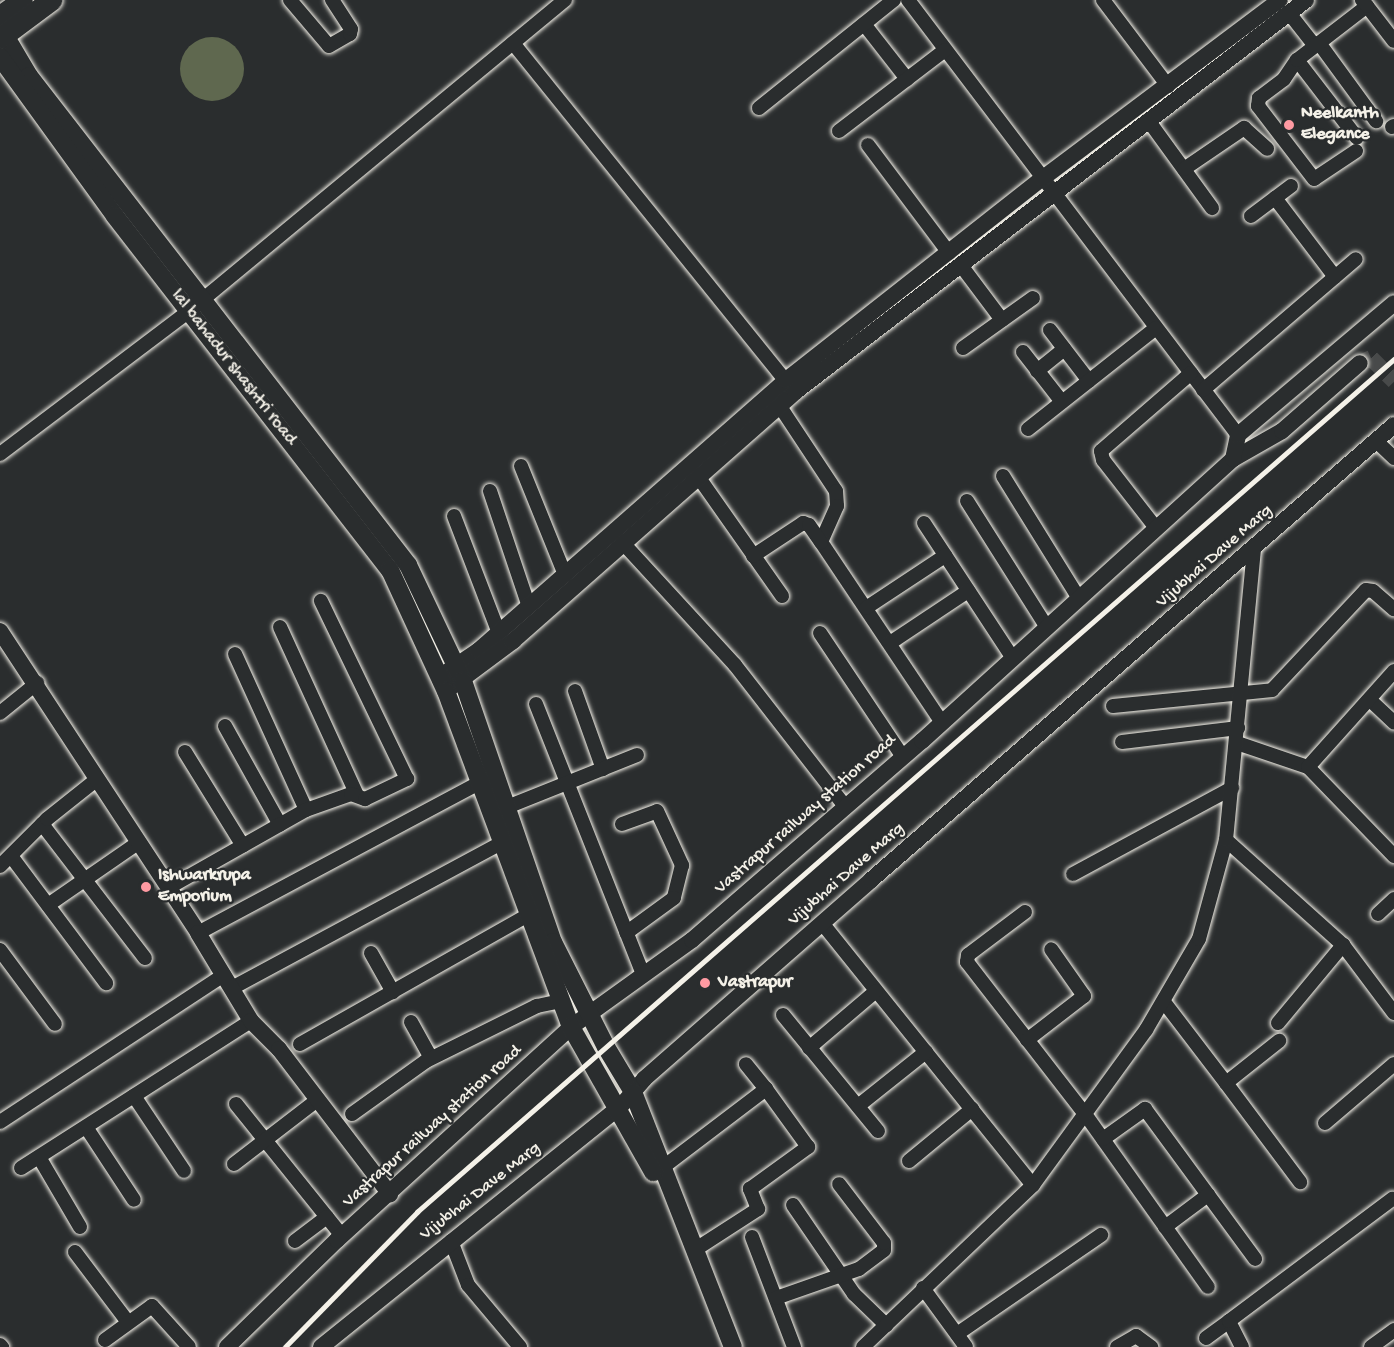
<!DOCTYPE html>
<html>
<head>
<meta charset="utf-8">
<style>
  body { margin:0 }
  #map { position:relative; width:1394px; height:1347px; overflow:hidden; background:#2a2d2e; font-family:"Gochi Hand",sans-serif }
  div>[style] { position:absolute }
  .green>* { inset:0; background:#5f684f }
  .round { border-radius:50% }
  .tertiary-tunnel>* { height:16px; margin-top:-8px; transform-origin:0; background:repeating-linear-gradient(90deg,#484a4a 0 16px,transparent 0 24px) }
  .roads { filter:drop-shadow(0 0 2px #f4f1e8) drop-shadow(0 0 2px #f4f1e8) }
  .minor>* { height:14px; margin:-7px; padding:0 7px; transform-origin:7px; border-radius:7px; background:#2a2d2e }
  .tertiary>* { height:16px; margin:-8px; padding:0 8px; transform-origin:8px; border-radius:8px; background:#2a2d2e }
  .secondary>* { height:18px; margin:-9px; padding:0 9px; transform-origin:9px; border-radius:9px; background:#2a2d2e }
  .primary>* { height:21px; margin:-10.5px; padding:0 10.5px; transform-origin:10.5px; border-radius:10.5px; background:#2a2d2e }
  .rail>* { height:4.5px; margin:-2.25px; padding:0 2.25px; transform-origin:2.25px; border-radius:2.25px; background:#f4f1e8 }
  .dots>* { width:16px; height:16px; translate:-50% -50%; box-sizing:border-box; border:3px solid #2a2d2e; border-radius:50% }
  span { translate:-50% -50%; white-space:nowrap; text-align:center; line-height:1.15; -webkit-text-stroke:4.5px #2a2d2e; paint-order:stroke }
  .poi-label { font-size:18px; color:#f4f1e8; font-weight:700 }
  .left { translate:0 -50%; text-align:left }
  .street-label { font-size:18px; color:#f4f1e8 }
</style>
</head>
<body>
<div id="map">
  <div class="green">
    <div class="round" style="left:180px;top:37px;width:64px;height:64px"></div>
  </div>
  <div class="tertiary-tunnel">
    <div style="left:1360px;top:363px;width:12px;rotate:-24deg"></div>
    <div style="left:1371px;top:358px;width:33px;rotate:45deg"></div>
  </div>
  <div class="roads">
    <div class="minor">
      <div style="left:290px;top:0;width:60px;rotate:49.7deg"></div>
      <div style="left:329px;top:46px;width:24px;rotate:-30deg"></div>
      <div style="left:350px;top:34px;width:5px;rotate:-79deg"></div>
      <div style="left:351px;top:29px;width:35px;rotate:-123deg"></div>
      <div style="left:908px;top:0;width:546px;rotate:52.82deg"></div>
      <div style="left:1103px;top:0;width:108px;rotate:52.9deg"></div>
      <div style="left:1367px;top:6px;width:44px;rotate:52.4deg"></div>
      <div style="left:1289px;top:13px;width:42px;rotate:51.8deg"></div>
      <div style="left:864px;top:24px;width:70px;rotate:52deg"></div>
      <div style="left:513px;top:43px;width:443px;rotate:51.1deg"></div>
      <div style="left:1319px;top:43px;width:97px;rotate:53.8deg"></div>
      <div style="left:1297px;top:60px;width:98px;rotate:52.4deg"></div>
      <div style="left:759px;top:108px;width:173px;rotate:-38.7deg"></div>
      <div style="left:1148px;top:120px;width:109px;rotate:54deg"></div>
      <div style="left:1392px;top:127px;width:2px;rotate:-27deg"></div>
      <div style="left:839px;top:131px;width:133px;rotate:-37.4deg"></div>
      <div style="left:868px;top:145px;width:135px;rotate:53.1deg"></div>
      <div style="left:1356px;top:151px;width:50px;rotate:146.3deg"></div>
      <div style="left:1314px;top:179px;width:92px;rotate:-127.5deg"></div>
      <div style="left:1258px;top:106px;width:8px;rotate:-83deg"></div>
      <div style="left:1259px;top:98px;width:31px;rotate:-37deg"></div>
      <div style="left:1284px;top:79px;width:23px;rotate:-56deg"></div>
      <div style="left:1297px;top:60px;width:88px;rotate:-37.6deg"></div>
      <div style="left:1367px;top:6px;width:8px;rotate:-130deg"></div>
      <div style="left:1184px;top:169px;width:73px;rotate:-34.3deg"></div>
      <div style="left:1244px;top:128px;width:31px;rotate:42deg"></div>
      <div style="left:1275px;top:198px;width:99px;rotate:52.8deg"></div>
      <div style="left:1251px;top:216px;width:50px;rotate:-36.9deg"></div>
      <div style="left:960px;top:264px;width:70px;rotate:53.1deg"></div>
      <div style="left:1050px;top:330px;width:64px;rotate:52.6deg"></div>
      <div style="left:963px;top:348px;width:86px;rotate:-35.5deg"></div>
      <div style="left:1023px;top:352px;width:63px;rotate:52deg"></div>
      <div style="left:1037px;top:371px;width:35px;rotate:-39deg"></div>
      <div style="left:1203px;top:390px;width:201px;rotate:-40.6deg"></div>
      <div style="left:779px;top:405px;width:103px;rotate:56.5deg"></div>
      <div style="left:836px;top:491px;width:15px;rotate:86deg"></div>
      <div style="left:837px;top:506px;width:39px;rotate:114deg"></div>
      <div style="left:821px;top:542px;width:218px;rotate:56.2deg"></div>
      <div style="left:1028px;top:429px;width:163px;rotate:-38.3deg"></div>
      <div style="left:1376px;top:441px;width:25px;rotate:43deg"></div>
      <div style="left:0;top:454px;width:237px;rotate:-37.1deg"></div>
      <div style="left:189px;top:311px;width:488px;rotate:-39.6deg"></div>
      <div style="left:521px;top:466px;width:118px;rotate:68deg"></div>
      <div style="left:697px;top:475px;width:148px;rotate:54.9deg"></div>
      <div style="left:1003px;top:476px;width:142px;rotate:58.2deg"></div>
      <div style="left:490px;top:491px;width:122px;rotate:71.4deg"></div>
      <div style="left:967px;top:501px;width:148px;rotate:57.7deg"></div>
      <div style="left:454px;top:516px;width:125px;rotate:69deg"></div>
      <div style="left:924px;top:523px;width:160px;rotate:56.7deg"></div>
      <div style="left:1156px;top:528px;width:86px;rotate:-127.9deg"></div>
      <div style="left:1103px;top:460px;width:9px;rotate:-103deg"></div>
      <div style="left:1101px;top:451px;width:119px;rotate:-40.9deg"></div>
      <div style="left:622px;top:542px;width:167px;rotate:47.4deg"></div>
      <div style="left:735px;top:665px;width:177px;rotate:52.1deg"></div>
      <div style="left:753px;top:556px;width:60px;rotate:-33.4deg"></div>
      <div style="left:803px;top:523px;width:6px;rotate:18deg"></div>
      <div style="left:809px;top:525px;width:21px;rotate:55deg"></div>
      <div style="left:866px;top:608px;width:95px;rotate:-33.4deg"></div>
      <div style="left:280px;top:627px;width:185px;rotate:65.4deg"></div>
      <div style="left:820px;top:633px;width:149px;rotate:56.2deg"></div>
      <div style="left:890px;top:643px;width:94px;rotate:-33.7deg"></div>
      <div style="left:235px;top:654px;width:171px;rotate:65.5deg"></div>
      <div style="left:575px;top:691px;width:83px;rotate:70.3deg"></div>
      <div style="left:1370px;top:700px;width:33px;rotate:43deg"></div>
      <div style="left:536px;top:704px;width:290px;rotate:68.4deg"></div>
      <div style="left:1113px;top:706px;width:160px;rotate:-5.7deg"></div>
      <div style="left:1272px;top:690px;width:137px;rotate:-46.8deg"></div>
      <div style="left:1366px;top:590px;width:7px;rotate:8deg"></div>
      <div style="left:1373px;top:591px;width:28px;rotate:41deg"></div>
      <div style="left:0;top:713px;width:48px;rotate:-39deg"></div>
      <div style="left:225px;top:726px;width:113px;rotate:60.9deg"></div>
      <div style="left:1122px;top:742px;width:117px;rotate:-6.9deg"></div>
      <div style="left:1237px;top:743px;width:75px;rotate:18.7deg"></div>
      <div style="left:1308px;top:767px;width:124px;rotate:46deg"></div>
      <div style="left:185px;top:752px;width:110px;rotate:58.3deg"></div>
      <div style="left:1308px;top:767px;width:129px;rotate:-48.1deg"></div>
      <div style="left:507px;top:807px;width:140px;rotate:-21.8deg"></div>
      <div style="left:42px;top:824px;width:169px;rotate:52.5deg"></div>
      <div style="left:622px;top:824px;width:37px;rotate:-20deg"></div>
      <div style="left:657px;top:811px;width:60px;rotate:65.2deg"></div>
      <div style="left:682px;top:865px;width:34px;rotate:104deg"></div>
      <div style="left:674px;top:898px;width:59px;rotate:143.9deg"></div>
      <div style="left:1226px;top:840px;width:157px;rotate:41.9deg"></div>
      <div style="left:1343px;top:945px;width:85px;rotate:53.1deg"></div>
      <div style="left:11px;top:856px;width:159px;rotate:53.2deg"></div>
      <div style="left:0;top:866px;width:66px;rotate:-45deg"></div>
      <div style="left:47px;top:819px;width:63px;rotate:-38.5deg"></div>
      <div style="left:1073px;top:874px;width:181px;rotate:-28.4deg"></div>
      <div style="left:168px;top:888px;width:159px;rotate:-29.5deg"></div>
      <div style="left:306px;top:810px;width:48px;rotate:-19.6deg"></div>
      <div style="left:351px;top:794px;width:15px;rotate:20deg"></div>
      <div style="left:365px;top:799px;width:47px;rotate:-25.5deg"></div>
      <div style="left:407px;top:779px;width:198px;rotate:-115.8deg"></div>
      <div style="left:48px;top:905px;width:109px;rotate:-34.6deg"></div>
      <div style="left:1025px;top:912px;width:71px;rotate:143deg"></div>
      <div style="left:968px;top:955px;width:7px;rotate:98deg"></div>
      <div style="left:967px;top:962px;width:192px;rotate:52.2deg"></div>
      <div style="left:1085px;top:1114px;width:212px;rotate:54.6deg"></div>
      <div style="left:1378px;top:914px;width:22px;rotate:-43deg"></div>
      <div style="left:822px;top:923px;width:336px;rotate:51.2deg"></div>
      <div style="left:198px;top:933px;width:319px;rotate:-28.1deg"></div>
      <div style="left:0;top:950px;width:92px;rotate:53.4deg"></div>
      <div style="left:371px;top:953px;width:45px;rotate:60.6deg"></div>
      <div style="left:232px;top:988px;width:306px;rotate:-28.3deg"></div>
      <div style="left:1164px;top:1002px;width:102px;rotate:52.6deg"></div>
      <div style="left:1226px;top:1083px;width:68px;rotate:-38.4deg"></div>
      <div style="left:783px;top:1015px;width:150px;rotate:50.7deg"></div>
      <div style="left:411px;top:1022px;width:41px;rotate:60.9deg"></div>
      <div style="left:1278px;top:1023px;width:102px;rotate:-50.2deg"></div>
      <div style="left:1027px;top:1040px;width:72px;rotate:-37.7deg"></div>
      <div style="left:1084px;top:996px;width:57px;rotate:-125.1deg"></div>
      <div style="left:300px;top:1044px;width:262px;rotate:-29.5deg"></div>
      <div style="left:809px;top:1048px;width:88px;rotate:-40.4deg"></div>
      <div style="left:1226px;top:1083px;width:124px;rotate:53.2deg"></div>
      <div style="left:134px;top:1096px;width:90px;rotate:56.3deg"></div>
      <div style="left:236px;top:1104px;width:169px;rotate:51.2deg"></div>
      <div style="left:858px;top:1106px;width:87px;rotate:-38.5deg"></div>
      <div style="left:352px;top:1114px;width:91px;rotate:-35.6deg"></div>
      <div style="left:426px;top:1061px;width:124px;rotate:-26.4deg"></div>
      <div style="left:537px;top:1006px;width:25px;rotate:-12deg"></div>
      <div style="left:0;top:1122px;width:268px;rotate:-33.3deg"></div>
      <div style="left:1325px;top:1123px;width:91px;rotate:-40.5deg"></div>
      <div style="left:86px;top:1127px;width:87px;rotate:56.7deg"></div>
      <div style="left:1103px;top:1139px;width:52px;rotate:-35.5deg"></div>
      <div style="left:1145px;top:1109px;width:186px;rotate:53.7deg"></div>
      <div style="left:39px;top:1157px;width:81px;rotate:59.6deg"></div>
      <div style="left:909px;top:1161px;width:82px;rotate:-39.5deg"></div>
      <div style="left:234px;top:1164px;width:105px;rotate:-37.6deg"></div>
      <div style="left:21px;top:1168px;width:273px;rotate:-32.6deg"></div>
      <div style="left:662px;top:1168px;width:131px;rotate:-37.2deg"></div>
      <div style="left:766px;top:1089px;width:32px;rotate:-129deg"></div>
      <div style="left:793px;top:1205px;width:108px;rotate:55.6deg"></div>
      <div style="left:854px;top:1294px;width:45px;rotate:44.1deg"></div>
      <div style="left:1165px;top:1227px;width:54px;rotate:-36.7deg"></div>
      <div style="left:752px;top:1237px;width:118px;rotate:69.1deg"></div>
      <div style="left:295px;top:1241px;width:40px;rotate:-37deg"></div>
      <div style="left:451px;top:1241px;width:47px;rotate:68.9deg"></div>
      <div style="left:468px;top:1285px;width:81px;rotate:50deg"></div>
      <div style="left:696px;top:1249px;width:74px;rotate:-32.8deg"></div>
      <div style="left:758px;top:1209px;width:22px;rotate:-112deg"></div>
      <div style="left:750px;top:1189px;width:72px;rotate:-35.9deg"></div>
      <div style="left:808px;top:1147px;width:72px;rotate:-125.9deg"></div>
      <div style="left:75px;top:1252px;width:88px;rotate:52.9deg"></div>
      <div style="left:923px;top:1288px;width:73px;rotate:53.9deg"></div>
      <div style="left:776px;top:1298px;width:88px;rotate:-19.3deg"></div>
      <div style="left:859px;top:1269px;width:31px;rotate:-37deg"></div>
      <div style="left:884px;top:1250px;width:7px;rotate:-90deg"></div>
      <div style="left:884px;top:1243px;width:74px;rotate:-127.3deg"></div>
      <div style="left:957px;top:1334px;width:175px;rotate:-34.5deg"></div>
      <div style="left:1206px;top:1338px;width:29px;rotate:-36deg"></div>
      <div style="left:105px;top:1340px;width:58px;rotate:-35.9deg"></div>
      <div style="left:152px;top:1306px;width:55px;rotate:47.9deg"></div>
      <div style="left:0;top:1345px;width:3px;rotate:45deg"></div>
      <div style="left:863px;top:1347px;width:235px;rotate:-43.6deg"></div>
      <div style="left:1033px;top:1185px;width:192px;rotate:-53.9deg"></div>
      <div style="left:1146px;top:1030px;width:105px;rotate:-59.8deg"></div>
      <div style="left:1199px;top:939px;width:103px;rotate:-74.7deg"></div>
      <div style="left:1226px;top:840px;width:292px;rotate:-84.5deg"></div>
      <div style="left:1117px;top:1347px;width:22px;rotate:-30deg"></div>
      <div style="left:1136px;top:1336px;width:19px;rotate:36deg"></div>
      <div style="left:1242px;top:1347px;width:29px;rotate:-117deg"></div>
      <div style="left:1229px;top:1321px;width:204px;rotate:-36.8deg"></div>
      <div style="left:1371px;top:1347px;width:29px;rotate:-36deg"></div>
    </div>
    <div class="tertiary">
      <div style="left:1233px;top:459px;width:56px;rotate:-29.7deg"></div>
      <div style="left:1282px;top:431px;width:103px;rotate:-41.1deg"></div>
      <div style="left:0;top:631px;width:361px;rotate:56.7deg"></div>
      <div style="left:198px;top:933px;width:103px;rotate:58.9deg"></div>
      <div style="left:251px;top:1021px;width:40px;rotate:45deg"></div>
      <div style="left:279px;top:1049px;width:183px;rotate:52.6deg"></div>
      <div style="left:445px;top:673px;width:41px;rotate:-34.1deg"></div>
      <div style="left:479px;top:650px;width:409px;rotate:-41.3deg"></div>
      <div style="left:786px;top:380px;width:327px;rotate:-38.2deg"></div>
      <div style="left:1043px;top:178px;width:296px;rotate:-36.9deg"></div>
      <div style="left:446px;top:691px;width:84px;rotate:-36.7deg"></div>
      <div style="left:513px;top:641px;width:376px;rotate:-41.4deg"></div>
      <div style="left:795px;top:392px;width:644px;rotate:-37.49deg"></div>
      <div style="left:227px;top:1347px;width:153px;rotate:-44.2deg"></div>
      <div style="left:337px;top:1240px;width:316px;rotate:-42.3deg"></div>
      <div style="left:571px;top:1027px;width:149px;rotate:-35.7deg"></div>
      <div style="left:692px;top:940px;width:304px;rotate:-40.9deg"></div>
      <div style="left:922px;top:741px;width:420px;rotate:-42.2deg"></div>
      <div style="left:1233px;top:459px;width:25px;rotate:-78deg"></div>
      <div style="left:1238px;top:435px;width:204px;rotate:-40.2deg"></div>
      <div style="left:321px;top:1347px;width:383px;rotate:-38.8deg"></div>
      <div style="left:620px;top:1107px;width:37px;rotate:-49deg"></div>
      <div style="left:644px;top:1079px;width:302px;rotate:-41.2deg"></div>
      <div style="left:871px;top:880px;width:693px;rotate:-41.02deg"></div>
    </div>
    <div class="secondary">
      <div style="left:0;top:27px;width:57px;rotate:59.4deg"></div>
      <div style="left:29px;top:76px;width:619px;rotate:52.22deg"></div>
      <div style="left:408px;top:565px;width:128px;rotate:64.6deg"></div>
      <div style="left:463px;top:681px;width:276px;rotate:71deg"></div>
      <div style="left:553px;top:942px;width:118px;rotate:63.2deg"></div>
      <div style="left:606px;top:1047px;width:52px;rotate:59deg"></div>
      <div style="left:633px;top:1092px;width:274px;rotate:68.6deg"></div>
      <div style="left:0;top:57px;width:196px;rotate:54.1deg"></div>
      <div style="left:115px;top:216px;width:448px;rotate:52.2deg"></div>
      <div style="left:390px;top:570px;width:133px;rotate:65.2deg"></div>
      <div style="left:446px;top:691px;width:358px;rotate:69.6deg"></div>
      <div style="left:571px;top:1027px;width:167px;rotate:60.5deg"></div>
    </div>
    <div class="primary">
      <div style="left:0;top:16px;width:27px;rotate:-36deg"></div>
      <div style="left:0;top:38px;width:64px;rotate:-36.7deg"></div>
    </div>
  </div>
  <div class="rail">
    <div style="left:285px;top:1347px;width:189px;rotate:-45.6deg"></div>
    <div style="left:417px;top:1212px;width:1297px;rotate:-41.12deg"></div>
  </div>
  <div class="dots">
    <div style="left:1289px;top:125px;background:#ff9aa2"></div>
    <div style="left:146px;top:887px;background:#ff9aa2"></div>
    <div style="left:705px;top:983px;background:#ff9aa2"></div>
  </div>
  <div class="poi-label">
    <span class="left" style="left:1301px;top:125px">Neelkanth<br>Elegance</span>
    <span class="left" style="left:158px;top:887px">Ishwarkrupa<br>Emporium</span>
    <span class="left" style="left:718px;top:983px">Vastrapur</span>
  </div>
  <div class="street-label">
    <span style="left:233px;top:368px;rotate:52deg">lal bahadur shashtri road</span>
    <span style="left:1215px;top:557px;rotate:-41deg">Vijubhai Dave Marg</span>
    <span style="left:806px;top:815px;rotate:-41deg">Vastrapur railway station road</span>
    <span style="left:847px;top:875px;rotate:-41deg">Vijubhai Dave Marg</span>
    <span style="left:433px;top:1127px;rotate:-42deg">Vastrapur railway station road</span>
    <span style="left:481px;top:1192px;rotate:-38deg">Vijubhai Dave Marg</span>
  </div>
</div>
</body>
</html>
